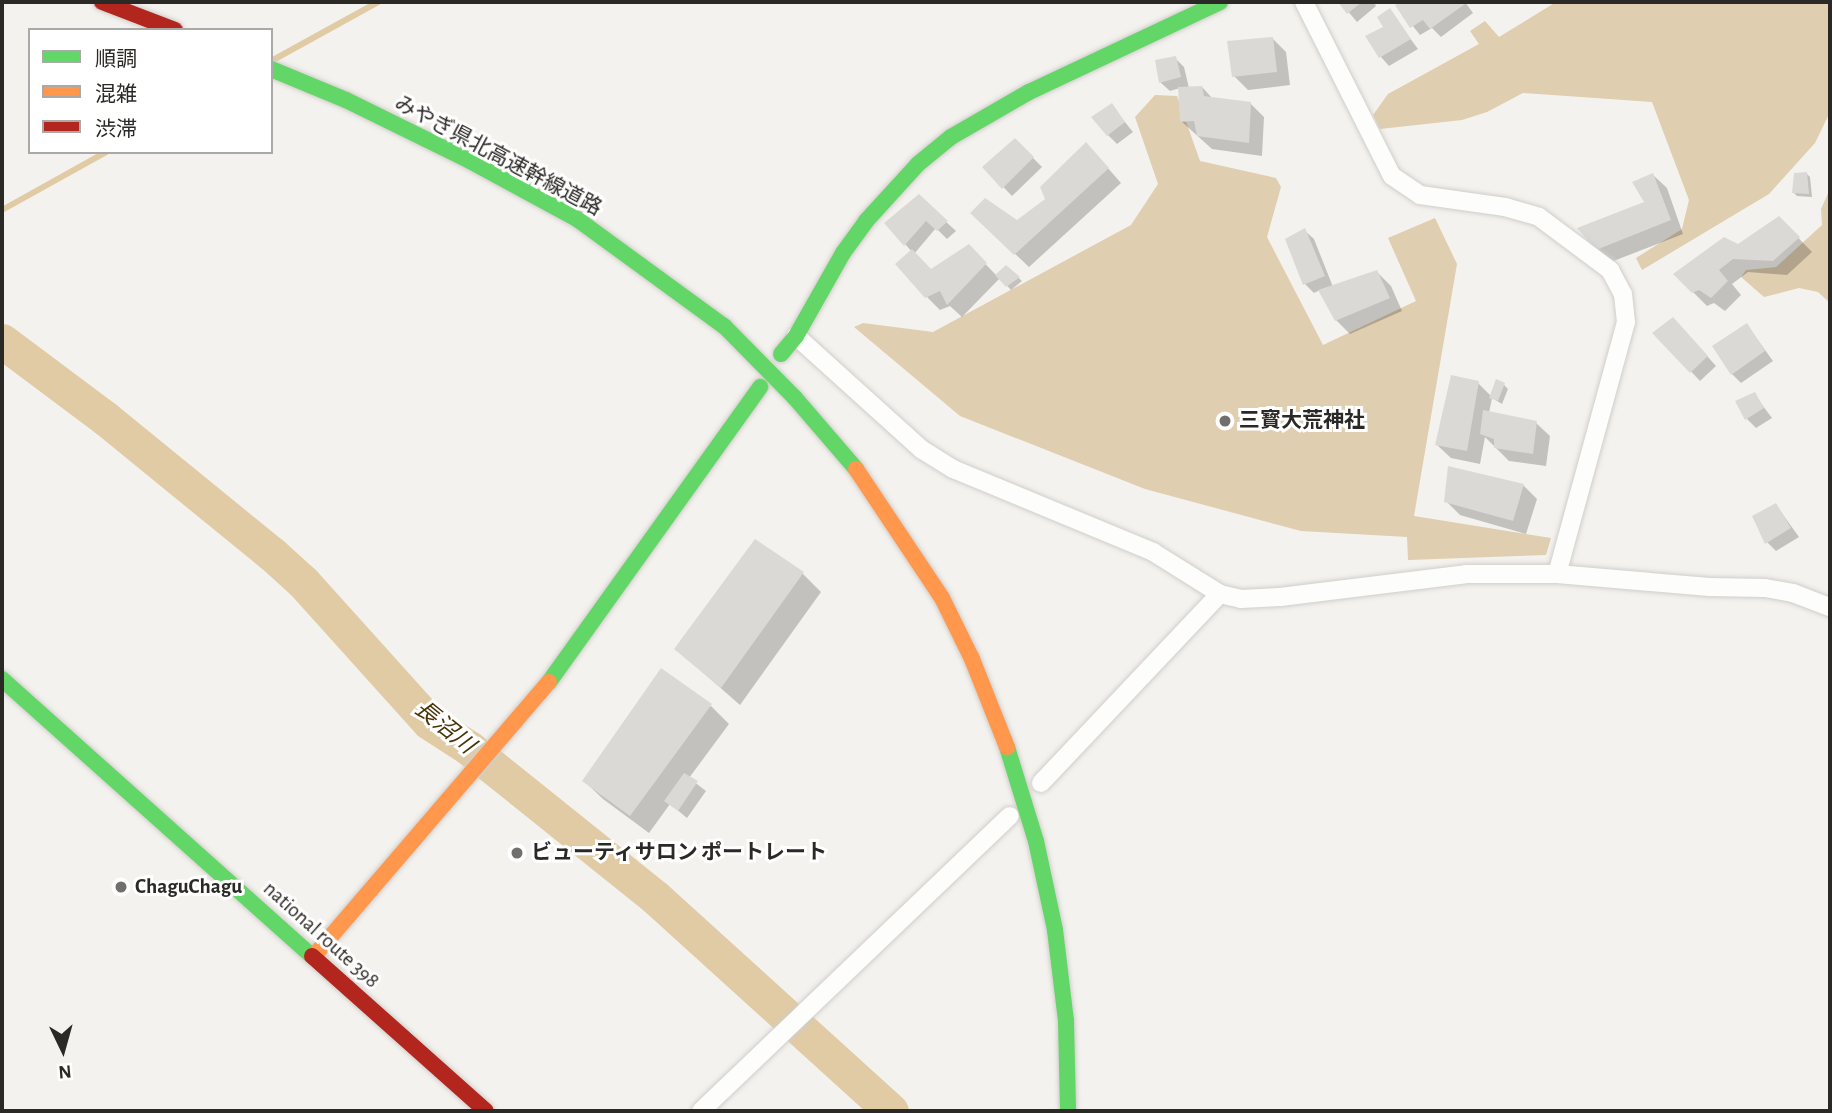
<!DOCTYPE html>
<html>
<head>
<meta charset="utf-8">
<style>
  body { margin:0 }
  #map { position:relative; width:1832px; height:1113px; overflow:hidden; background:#f4f2ee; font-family:"Alegreya Sans","Noto Sans JP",sans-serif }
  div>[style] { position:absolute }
  .forest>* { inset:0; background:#dfceaf }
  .shadow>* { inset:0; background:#0003 }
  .stream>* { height:6px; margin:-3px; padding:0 3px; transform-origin:3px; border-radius:3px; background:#e0cba4 }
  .river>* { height:35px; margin:-17.5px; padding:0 17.5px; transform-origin:17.5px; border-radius:17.5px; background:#e0cba4 }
  .building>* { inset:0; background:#dad9d5 }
  .roads { filter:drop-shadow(0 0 2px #d0cecb) drop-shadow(0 0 2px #d0cecb) }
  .street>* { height:18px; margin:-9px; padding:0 9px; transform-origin:9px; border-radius:9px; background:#fdfdfc }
  .fast>* { height:16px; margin:-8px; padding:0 8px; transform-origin:8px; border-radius:8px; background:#63d668 }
  .slow>* { height:16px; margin:-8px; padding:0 8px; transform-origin:8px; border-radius:8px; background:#ff974d }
  .jam>* { height:16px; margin:-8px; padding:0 8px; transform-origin:8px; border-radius:8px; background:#b3261e }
  .dots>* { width:19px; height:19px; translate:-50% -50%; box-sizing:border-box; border:4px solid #fff; border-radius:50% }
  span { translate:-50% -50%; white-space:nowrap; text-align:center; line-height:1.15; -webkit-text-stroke:6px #fff; paint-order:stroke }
  .street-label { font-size:21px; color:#2b2926 }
  .poi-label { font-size:21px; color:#2b2926; font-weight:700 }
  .left { translate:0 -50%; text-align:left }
  .water-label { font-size:23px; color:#483306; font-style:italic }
  .frame { position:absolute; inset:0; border:4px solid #2b2926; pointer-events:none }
  .legend { position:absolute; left:28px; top:28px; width:245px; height:126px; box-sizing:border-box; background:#fff; border:2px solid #aaa9a8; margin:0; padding:9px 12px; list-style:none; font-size:21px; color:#2b2926 }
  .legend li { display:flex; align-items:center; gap:14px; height:35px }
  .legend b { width:35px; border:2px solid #aaa9a8 }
  .north { position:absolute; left:28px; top:1015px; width:70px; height:70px; -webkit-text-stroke:5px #fff; paint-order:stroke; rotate:175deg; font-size:19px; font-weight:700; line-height:28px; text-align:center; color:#2b2926 }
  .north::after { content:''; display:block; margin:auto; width:24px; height:32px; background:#2b2926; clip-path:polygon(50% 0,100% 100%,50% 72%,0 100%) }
</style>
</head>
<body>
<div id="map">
  <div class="forest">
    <div style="clip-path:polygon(1556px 2px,1830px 2px,1830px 112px,1815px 143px,1769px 194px,1642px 270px,1636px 258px,1682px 229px,1689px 200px,1652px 102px,1523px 93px,1487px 112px,1462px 120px,1380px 129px,1373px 115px,1388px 94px,1479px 44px,1470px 31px,1485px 21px,1499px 37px)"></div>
    <div style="clip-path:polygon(1155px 95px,1177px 96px,1200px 161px,1276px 178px,1281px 187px,1267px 237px,1323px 345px,1416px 301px,1388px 238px,1435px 218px,1457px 264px,1414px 516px,1551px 538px,1546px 555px,1408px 560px,1407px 537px,1301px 531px,1145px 489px,960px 416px,854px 327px,863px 323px,933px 332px,1131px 225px,1158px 184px,1135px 117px)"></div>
    <div style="clip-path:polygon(1830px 189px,1830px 303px,1818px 292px,1799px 288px,1764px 297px,1741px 277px,1746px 270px,1776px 267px,1822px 225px,1821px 209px)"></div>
  </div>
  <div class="shadow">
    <div style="clip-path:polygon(1340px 2px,1374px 2px,1376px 6px,1357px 22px)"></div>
    <div style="clip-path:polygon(1405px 2px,1415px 2px,1420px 6px,1428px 2px,1465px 2px,1473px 13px,1441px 37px,1432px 28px,1420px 35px,1397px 6px)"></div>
    <div style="clip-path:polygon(1389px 10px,1418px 49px,1389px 66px,1381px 57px)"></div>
    <div style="clip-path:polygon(1272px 38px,1286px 52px,1290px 85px,1248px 90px,1234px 76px)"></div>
    <div style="clip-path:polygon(1175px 58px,1184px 67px,1189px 88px,1202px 87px,1213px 99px,1250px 103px,1264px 117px,1262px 156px,1212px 149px,1181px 121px,1180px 88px,1170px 91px,1161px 83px,1157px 61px)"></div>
    <div style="clip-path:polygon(1112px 106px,1133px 132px,1117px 144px,1108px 135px)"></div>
    <div style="clip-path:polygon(1015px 140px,1042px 167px,1012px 196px,984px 167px)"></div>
    <div style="clip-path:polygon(1099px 158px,1121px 183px,1029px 267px,972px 213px,1017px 222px)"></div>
    <div style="clip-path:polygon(1806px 173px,1810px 177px,1812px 197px,1797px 196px,1793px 192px)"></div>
    <div style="clip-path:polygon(1653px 175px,1667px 188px,1683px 234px,1611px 262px,1597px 248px,1646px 203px)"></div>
    <div style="clip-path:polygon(919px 197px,956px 231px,947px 239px,936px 228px,914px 254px,931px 271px,968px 246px,997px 276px,1006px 267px,1022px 281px,1011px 290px,1000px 278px,962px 317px,950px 306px,940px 310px,926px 296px,912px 252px,887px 223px)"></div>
    <div style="clip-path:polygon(1779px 218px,1812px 252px,1787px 275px,1748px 272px,1732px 284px,1741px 295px,1725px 311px,1714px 303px,1707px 306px,1675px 274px,1738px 246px)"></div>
    <div style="clip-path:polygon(1305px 231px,1314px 239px,1333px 287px,1377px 272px,1391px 286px,1402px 311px,1350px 334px,1336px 320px,1320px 290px,1314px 293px,1305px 284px)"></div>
    <div style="clip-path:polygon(1747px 325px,1773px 361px,1741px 383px,1732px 374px)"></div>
    <div style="clip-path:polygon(1682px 328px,1716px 366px,1700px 381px,1655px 333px)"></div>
    <div style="clip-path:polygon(1478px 383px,1491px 396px,1504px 385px,1508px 389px,1502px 404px,1492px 398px,1489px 413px,1536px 423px,1550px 436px,1546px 466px,1509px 461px,1485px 437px,1480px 464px,1451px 458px,1437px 445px)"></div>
    <div style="clip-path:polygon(1754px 394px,1772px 418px,1756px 428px,1747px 419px)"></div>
    <div style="clip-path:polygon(1450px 469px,1524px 486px,1537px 499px,1526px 534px,1460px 515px,1446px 501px)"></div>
    <div style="clip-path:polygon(1776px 505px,1799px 537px,1776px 551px,1767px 542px)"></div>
    <div style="clip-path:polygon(802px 573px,821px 592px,740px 705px,676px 649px)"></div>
    <div style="clip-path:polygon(711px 706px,729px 724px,689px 778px,706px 791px,687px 818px,670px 804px,649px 833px,603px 799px,584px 781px)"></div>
  </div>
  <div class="stream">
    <div style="left:273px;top:60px;width:120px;rotate:-28.9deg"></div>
    <div style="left:2px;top:210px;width:119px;rotate:-29.1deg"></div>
  </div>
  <div class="river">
    <div style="left:2px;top:341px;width:129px;rotate:36.8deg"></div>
    <div style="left:105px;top:418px;width:215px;rotate:39.2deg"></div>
    <div style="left:272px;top:554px;width:42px;rotate:42.1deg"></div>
    <div style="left:303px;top:582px;width:188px;rotate:48deg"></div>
    <div style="left:429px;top:722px;width:48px;rotate:33deg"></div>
    <div style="left:469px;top:748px;width:240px;rotate:38.7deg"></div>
    <div style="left:656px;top:898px;width:317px;rotate:42.2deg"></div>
  </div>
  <div class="building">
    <div style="clip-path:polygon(1338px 2px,1362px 2px,1347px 14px)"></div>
    <div style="clip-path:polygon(1401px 2px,1420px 4px,1464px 2px,1465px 4px,1430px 29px,1423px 20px,1410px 28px,1395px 5px)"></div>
    <div style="clip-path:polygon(1390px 8px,1411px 39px,1379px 58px,1365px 36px,1383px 27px,1377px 17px)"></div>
    <div style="clip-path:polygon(1273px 37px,1277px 72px,1232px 77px,1227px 41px)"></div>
    <div style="clip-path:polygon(1176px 56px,1181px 77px,1159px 83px,1155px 60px)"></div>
    <div style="clip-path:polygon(1202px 86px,1204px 96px,1251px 102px,1249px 143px,1197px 136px,1194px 121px,1180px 122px,1178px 87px)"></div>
    <div style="clip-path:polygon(1112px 103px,1125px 122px,1107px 136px,1091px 117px)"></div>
    <div style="clip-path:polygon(1015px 138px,1034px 157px,1002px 189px,982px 167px)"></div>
    <div style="clip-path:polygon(1086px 142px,1109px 168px,1014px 255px,970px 213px,985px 198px,1017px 220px,1045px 199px,1040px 187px)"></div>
    <div style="clip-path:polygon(1807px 172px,1809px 194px,1792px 193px,1794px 173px)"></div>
    <div style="clip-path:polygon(1653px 173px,1671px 220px,1596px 250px,1577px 228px,1644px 202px,1632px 182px)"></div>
    <div style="clip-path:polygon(919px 194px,948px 221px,937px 231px,926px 221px,904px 246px,884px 223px)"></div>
    <div style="clip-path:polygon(1779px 216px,1800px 237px,1773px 261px,1733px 259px,1719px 270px,1728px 281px,1711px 298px,1699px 290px,1692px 293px,1673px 274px,1724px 237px,1738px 244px)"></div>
    <div style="clip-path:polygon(1305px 228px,1325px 276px,1303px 285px,1285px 239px)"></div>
    <div style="clip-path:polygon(969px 244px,987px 263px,947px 305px,940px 291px,925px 298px,895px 264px,912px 249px,931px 269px)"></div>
    <div style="clip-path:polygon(1006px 265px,1020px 277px,1006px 287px,995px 275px)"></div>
    <div style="clip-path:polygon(1377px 270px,1390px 298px,1335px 321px,1318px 290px)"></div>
    <div style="clip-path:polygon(1673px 317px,1708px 356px,1690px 373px,1652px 333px)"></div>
    <div style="clip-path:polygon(1747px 323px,1765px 351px,1731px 375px,1712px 346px)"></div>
    <div style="clip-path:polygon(1451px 375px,1479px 381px,1467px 451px,1435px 445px)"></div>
    <div style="clip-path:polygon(1496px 379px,1505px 383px,1498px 401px,1489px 398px)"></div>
    <div style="clip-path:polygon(1755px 392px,1764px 408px,1745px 420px,1735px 401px)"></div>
    <div style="clip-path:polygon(1483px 410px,1537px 421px,1533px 454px,1494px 448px,1494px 439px,1480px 434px)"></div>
    <div style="clip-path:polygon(1448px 466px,1524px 484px,1513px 521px,1444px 502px)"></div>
    <div style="clip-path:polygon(1776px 503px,1791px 528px,1765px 544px,1752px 516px)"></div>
    <div style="clip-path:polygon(755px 539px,804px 572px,721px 688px,674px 649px)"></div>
    <div style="clip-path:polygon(661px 668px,712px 704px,630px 816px,582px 781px)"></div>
    <div style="clip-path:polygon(684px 773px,698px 781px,678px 811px,664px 801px)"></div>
  </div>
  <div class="roads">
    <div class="street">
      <div style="left:1304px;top:2px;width:195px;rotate:63.2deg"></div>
      <div style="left:1392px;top:176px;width:34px;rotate:34deg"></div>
      <div style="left:1420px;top:195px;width:86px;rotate:8deg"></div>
      <div style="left:1505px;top:207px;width:35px;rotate:16deg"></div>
      <div style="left:1539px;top:217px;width:89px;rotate:36.7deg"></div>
      <div style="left:1610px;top:270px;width:27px;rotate:62deg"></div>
      <div style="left:1623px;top:294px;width:28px;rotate:84deg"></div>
      <div style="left:1626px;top:322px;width:261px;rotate:105.3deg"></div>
      <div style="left:796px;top:336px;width:169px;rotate:42.1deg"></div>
      <div style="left:921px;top:449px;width:38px;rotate:32deg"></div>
      <div style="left:953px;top:469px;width:217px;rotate:22.5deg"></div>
      <div style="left:1153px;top:552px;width:79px;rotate:32.1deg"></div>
      <div style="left:1220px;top:594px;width:22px;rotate:13deg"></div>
      <div style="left:1241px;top:599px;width:39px;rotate:-3deg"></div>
      <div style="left:1280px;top:597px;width:187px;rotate:-7deg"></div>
      <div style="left:1466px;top:574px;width:91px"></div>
      <div style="left:1557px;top:574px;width:153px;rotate:4.9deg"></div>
      <div style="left:1709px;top:587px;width:56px;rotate:1deg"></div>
      <div style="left:1765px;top:588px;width:28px;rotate:10deg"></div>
      <div style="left:1793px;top:593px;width:40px;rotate:21deg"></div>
      <div style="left:1041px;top:783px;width:260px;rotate:-46.6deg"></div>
      <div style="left:701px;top:1111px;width:427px;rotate:-43.7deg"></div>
    </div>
    <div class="fast">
      <div style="left:271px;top:69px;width:81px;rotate:22.5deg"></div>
      <div style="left:346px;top:100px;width:138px;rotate:26.2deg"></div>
      <div style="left:470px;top:161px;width:122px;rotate:28.5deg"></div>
      <div style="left:577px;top:219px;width:182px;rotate:36.1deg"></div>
      <div style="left:724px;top:326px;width:101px;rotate:45.4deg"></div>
      <div style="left:795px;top:398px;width:94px;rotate:49.3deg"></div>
      <div style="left:781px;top:354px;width:23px;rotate:-50deg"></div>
      <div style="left:796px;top:336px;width:95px;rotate:-60.5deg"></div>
      <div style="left:843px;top:253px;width:39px;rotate:-54deg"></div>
      <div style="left:866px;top:221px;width:77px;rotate:-47.6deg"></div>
      <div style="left:918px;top:164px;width:43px;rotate:-39.3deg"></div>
      <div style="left:951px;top:137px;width:90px;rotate:-30deg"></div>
      <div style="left:1029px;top:92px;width:211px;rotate:-25.2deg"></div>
      <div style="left:2px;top:679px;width:416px;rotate:41.8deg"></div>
      <div style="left:549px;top:682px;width:363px;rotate:-54.4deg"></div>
      <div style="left:1007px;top:747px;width:98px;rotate:72.9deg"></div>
      <div style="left:1036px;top:841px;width:91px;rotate:77.9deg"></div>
      <div style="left:1055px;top:930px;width:92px;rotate:83.1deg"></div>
      <div style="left:1066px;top:1021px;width:90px;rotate:88.7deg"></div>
    </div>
    <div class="slow">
      <div style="left:856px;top:469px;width:155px;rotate:56.3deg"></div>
      <div style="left:942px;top:598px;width:68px;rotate:63.8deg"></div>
      <div style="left:972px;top:659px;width:95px;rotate:68.3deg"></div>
      <div style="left:314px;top:956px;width:361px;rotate:-49.4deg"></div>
    </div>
    <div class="jam">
      <div style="left:102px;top:2px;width:78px;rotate:21deg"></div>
      <div style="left:312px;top:956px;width:233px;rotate:41.7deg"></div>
    </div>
  </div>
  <div class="dots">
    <div style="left:1225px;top:421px;background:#716f6c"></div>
    <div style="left:517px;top:853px;background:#716f6c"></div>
    <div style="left:121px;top:887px;background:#716f6c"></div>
  </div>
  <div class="street-label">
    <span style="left:498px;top:156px;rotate:28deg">みやぎ県北高速幹線道路</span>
    <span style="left:321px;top:935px;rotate:42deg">national route 398</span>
  </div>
  <div class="poi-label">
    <span class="left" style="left:1239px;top:421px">三寳大荒神社</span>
    <span class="left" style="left:531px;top:853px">ビューティサロン ポートレート</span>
    <span class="left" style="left:135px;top:887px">ChaguChagu</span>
  </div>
  <div class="water-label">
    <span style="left:444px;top:728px;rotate:39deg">長沼川</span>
  </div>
  <div class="frame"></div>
  <ul class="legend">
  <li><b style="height:9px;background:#63d668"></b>順調</li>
  <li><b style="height:9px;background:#ff974d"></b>混雑</li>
  <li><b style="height:9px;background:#b3261e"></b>渋滞</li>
  </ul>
  <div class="north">N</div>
</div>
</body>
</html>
